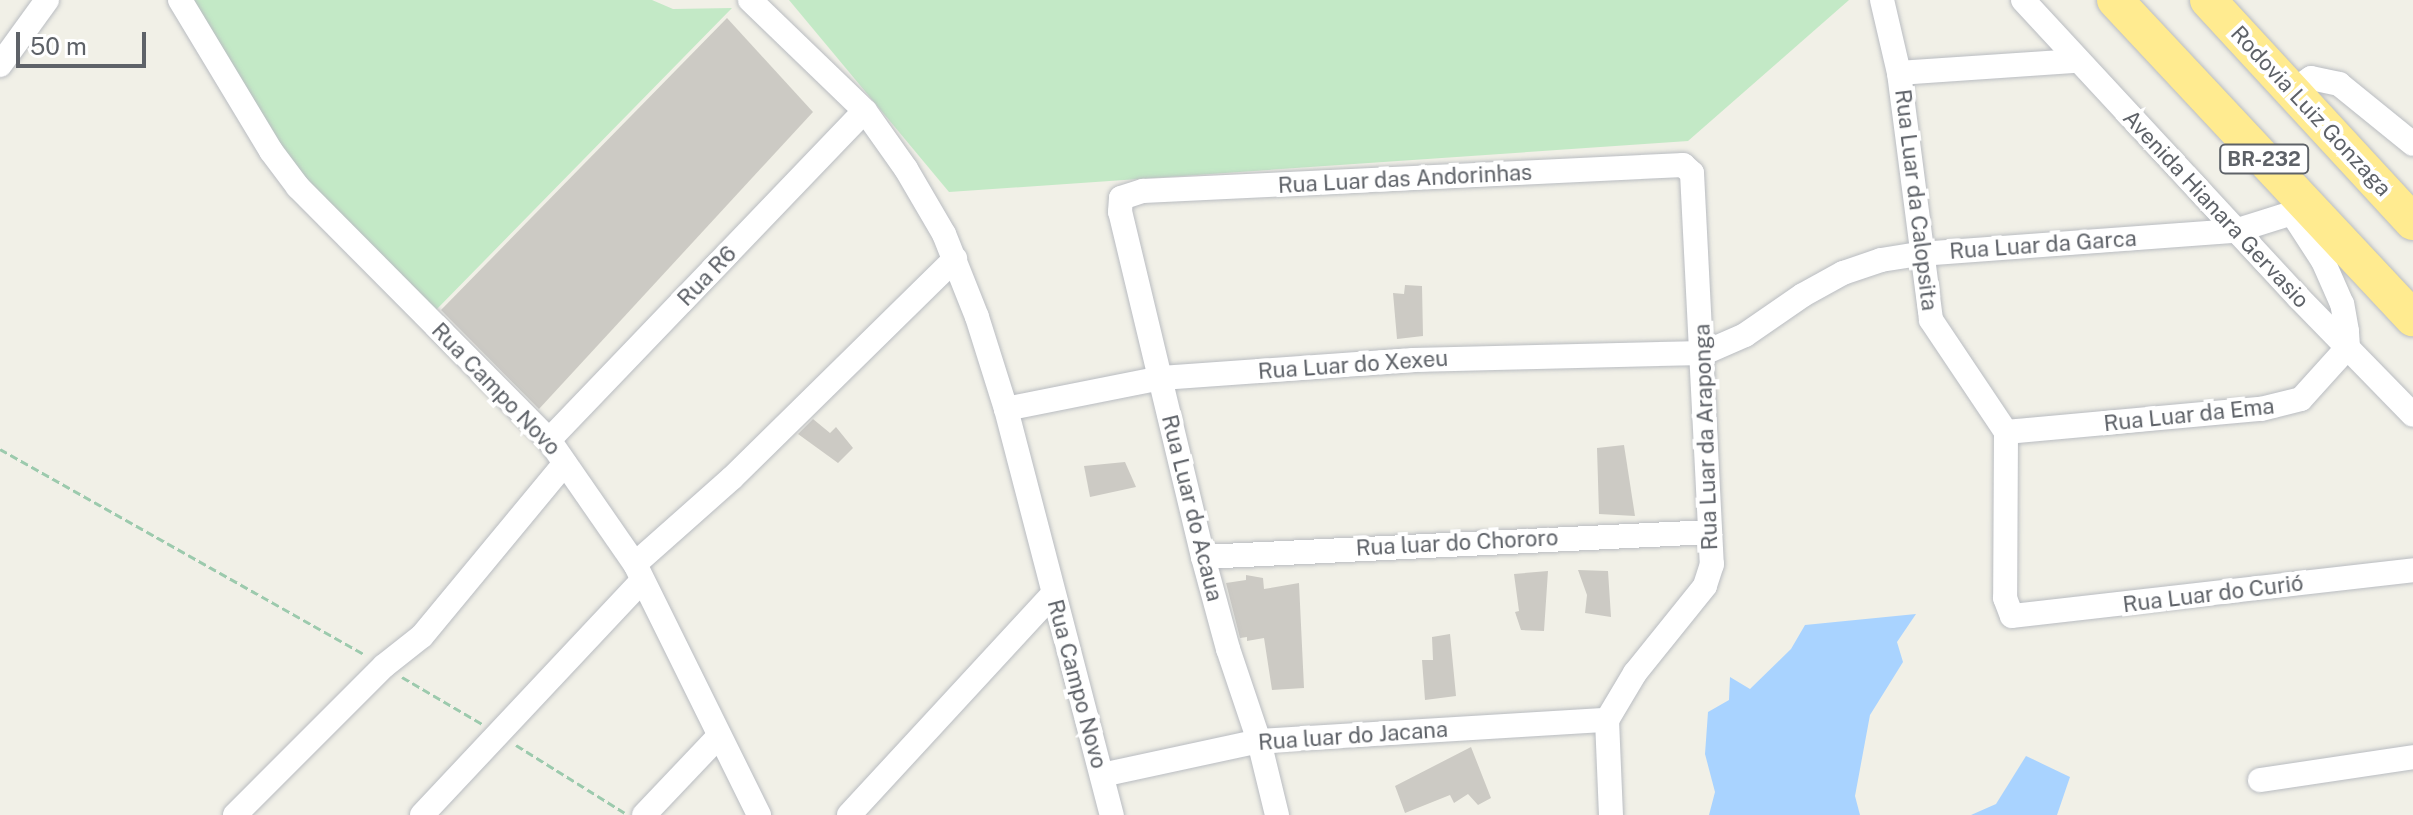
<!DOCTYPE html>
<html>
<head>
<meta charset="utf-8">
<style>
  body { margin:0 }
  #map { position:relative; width:2413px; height:815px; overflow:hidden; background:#f1f0e7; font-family:"Public Sans",sans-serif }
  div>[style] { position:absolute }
  .green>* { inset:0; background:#c3e9c6 }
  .water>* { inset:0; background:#a9d3ff }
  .building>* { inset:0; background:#cccac4 }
  .path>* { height:3px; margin-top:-1.5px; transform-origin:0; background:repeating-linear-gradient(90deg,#9ccaad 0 8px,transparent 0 12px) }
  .roads { filter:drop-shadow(0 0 2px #b9bcc1) drop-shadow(0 0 2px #b9bcc1) }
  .minor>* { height:24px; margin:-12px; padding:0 12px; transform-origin:12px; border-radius:12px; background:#fff }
  .highway>* { height:36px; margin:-18px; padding:0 18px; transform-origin:18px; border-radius:18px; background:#ffeb90 }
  span { translate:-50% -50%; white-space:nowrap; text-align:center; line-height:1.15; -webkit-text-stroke:8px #fff; paint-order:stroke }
  .shield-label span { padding:2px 6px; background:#fff; border:2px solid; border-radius:6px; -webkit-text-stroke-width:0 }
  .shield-label { font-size:20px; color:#5e6268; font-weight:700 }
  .street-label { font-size:22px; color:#5e6268 }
  .scale { position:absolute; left:16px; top:32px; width:130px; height:36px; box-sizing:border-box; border:4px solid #5e6268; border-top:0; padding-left:10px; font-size:24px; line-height:28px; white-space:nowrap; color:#5e6268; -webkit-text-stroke:6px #fff; paint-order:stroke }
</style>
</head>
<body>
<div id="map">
  <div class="green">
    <div style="clip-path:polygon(189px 0,652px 0,673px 9px,732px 8px,435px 311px,304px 183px)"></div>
    <div style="clip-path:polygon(789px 0,1849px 0,1688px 141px,949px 192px)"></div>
  </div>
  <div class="water">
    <div style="clip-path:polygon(1916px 614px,1897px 642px,1903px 662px,1870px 715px,1855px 796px,1860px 815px,1709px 815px,1715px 792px,1705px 754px,1708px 712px,1729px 700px,1730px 677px,1750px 689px,1791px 649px,1805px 625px)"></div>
    <div style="clip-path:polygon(2026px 756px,2070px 777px,2057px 815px,1971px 815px,1996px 804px)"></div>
  </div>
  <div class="building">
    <div style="clip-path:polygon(727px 18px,813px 112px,539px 409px,441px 310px)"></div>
    <div style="clip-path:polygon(1405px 285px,1422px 286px,1423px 336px,1397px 339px,1393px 293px,1404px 294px)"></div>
    <div style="clip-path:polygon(813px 419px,830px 433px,836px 427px,853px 448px,838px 463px,798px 434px)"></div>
    <div style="clip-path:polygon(1624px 445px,1635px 516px,1599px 514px,1597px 448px)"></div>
    <div style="clip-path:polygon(1125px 462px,1136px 487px,1090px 497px,1084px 466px)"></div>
    <div style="clip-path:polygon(1578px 570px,1608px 571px,1611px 617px,1585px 613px,1587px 595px)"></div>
    <div style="clip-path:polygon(1548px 571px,1544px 631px,1521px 630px,1515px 612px,1519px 611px,1514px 574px)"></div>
    <div style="clip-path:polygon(1246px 575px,1263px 578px,1264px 589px,1299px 583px,1304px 688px,1272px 690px,1264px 638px,1247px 641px,1247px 637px,1240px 638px,1226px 583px,1246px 580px)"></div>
    <div style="clip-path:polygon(1450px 634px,1456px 696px,1425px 700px,1422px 660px,1433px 660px,1432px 637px)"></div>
    <div style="clip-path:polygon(1471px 747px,1491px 798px,1478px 805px,1468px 794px,1454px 803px,1450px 795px,1405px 813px,1395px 786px)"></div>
  </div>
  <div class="path">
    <div style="left:0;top:449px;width:419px;rotate:29.4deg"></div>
    <div style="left:402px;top:677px;width:93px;rotate:30.4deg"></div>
    <div style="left:516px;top:745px;width:128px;rotate:32deg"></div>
  </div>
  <div class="roads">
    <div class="minor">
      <div style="left:180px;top:0;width:176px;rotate:58.9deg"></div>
      <div style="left:271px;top:151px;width:45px;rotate:53.1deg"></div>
      <div style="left:298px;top:187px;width:356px;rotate:45.2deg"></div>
      <div style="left:549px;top:440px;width:151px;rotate:55.3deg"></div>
      <div style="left:635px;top:564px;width:280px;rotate:63.7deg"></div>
      <div style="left:750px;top:0;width:160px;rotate:44deg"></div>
      <div style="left:865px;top:111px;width:71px;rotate:54.7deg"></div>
      <div style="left:906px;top:169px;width:75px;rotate:59.7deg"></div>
      <div style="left:944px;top:234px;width:89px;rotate:68.3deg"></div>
      <div style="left:977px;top:317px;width:96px;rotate:72.5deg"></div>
      <div style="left:1006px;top:409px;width:420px;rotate:75.4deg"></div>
      <div style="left:1882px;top:0;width:75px;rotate:76.9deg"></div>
      <div style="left:1899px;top:73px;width:249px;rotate:82.6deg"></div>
      <div style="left:1931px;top:320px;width:135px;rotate:56.2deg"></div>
      <div style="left:2006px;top:432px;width:166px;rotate:90.3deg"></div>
      <div style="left:2005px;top:598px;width:19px;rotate:69deg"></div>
      <div style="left:2012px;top:616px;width:404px;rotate:-6.5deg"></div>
      <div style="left:2023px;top:0;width:406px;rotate:47.2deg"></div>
      <div style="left:2299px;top:298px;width:163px;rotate:45.7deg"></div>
      <div style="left:0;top:65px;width:80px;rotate:-54.1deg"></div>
      <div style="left:1899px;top:73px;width:177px;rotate:-3.9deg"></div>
      <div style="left:2292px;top:91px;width:23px;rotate:-34deg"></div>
      <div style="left:2311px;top:78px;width:29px;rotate:12deg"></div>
      <div style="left:2339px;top:84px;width:95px;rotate:39deg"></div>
      <div style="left:1006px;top:409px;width:158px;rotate:-11.3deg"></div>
      <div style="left:1161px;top:378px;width:253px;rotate:-4.1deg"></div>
      <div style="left:1413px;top:360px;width:291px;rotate:-1.4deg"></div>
      <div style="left:1704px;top:353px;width:45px;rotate:-23.7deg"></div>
      <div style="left:1745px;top:335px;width:70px;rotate:-34.6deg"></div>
      <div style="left:1803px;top:295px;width:46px;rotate:-28.8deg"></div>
      <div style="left:1843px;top:273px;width:40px;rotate:-18.9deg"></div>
      <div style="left:1881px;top:260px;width:39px;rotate:-9deg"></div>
      <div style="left:1920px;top:254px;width:316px;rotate:-4.2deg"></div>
      <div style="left:2235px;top:231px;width:60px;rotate:-17.5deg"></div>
      <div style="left:2292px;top:213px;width:17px;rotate:-33deg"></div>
      <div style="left:2006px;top:432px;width:256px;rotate:-5.2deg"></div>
      <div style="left:2261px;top:409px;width:41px;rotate:-14deg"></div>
      <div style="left:2301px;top:399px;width:70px;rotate:-47.9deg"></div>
      <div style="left:2348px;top:347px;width:16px;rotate:-94deg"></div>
      <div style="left:2347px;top:331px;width:27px;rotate:-100deg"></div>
      <div style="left:2342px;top:304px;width:47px;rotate:-113.8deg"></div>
      <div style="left:2323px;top:261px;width:57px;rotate:-122.9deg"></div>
      <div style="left:549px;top:440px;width:456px;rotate:-46.2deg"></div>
      <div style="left:1203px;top:557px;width:508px;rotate:-2.82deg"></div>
      <div style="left:635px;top:564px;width:130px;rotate:-41.6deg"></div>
      <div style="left:732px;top:478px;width:313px;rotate:-44.5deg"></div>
      <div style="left:1102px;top:775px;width:161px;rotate:-12.2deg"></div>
      <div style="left:1259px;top:741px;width:349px;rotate:-3.5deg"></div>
      <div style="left:2260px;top:780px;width:155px;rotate:-8.5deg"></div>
      <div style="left:235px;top:815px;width:211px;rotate:-45deg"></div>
      <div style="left:384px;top:666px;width:48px;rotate:-38.3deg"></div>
      <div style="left:422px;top:636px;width:224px;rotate:-50.4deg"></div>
      <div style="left:422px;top:815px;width:321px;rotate:-46.8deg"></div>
      <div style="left:644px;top:815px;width:108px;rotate:-46.5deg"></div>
      <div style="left:849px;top:815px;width:301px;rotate:-47.3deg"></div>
      <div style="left:1277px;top:815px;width:76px;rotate:-103.7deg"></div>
      <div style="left:1259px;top:741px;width:97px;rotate:-108.6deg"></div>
      <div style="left:1228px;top:649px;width:95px;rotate:-105.2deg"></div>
      <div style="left:1203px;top:557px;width:355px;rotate:-103.5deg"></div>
      <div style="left:1120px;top:212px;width:14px;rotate:-86deg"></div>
      <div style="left:1121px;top:198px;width:23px;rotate:-18deg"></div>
      <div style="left:1143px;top:191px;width:541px;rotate:-2.76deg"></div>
      <div style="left:1683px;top:165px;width:12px;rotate:42deg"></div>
      <div style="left:1692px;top:173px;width:392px;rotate:87.1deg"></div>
      <div style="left:1712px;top:564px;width:23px;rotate:108deg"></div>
      <div style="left:1705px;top:586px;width:112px;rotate:128.8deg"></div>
      <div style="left:1635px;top:673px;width:55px;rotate:120.8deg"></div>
      <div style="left:1607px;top:720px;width:95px;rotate:87.6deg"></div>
    </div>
    <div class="highway">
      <div style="left:2115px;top:0;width:436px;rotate:46.9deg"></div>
      <div style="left:2208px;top:0;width:302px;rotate:47.3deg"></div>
    </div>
  </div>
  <div class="shield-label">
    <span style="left:2264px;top:159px">BR-232</span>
  </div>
  <div class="street-label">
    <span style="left:2311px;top:111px;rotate:47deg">Rodovia Luiz Gonzaga</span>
    <span style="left:1405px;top:179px;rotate:-3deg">Rua Luar das Andorinhas</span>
    <span style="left:1916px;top:200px;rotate:83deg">Rua Luar da Calopsita</span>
    <span style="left:2216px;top:209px;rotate:47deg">Avenida Hianara Gervasio</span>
    <span style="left:2043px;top:245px;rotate:-4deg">Rua Luar da Garca</span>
    <span style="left:707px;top:276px;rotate:-46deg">Rua R6</span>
    <span style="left:1353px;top:365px;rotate:-4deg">Rua Luar do Xexeu</span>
    <span style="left:496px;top:389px;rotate:46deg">Rua Campo Novo</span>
    <span style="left:2189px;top:415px;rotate:-6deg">Rua Luar da Ema</span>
    <span style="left:1706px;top:437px;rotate:-92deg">Rua Luar da Araponga</span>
    <span style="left:1192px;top:508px;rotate:76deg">Rua Luar do Acaua</span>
    <span style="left:1457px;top:543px;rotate:-3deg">Rua luar do Chororo</span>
    <span style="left:2213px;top:594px;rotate:-7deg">Rua Luar do Curió</span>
    <span style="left:1077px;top:684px;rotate:75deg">Rua Campo Novo</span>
    <span style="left:1353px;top:736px;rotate:-4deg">Rua luar do Jacana</span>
  </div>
  <div class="scale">50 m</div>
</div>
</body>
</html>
